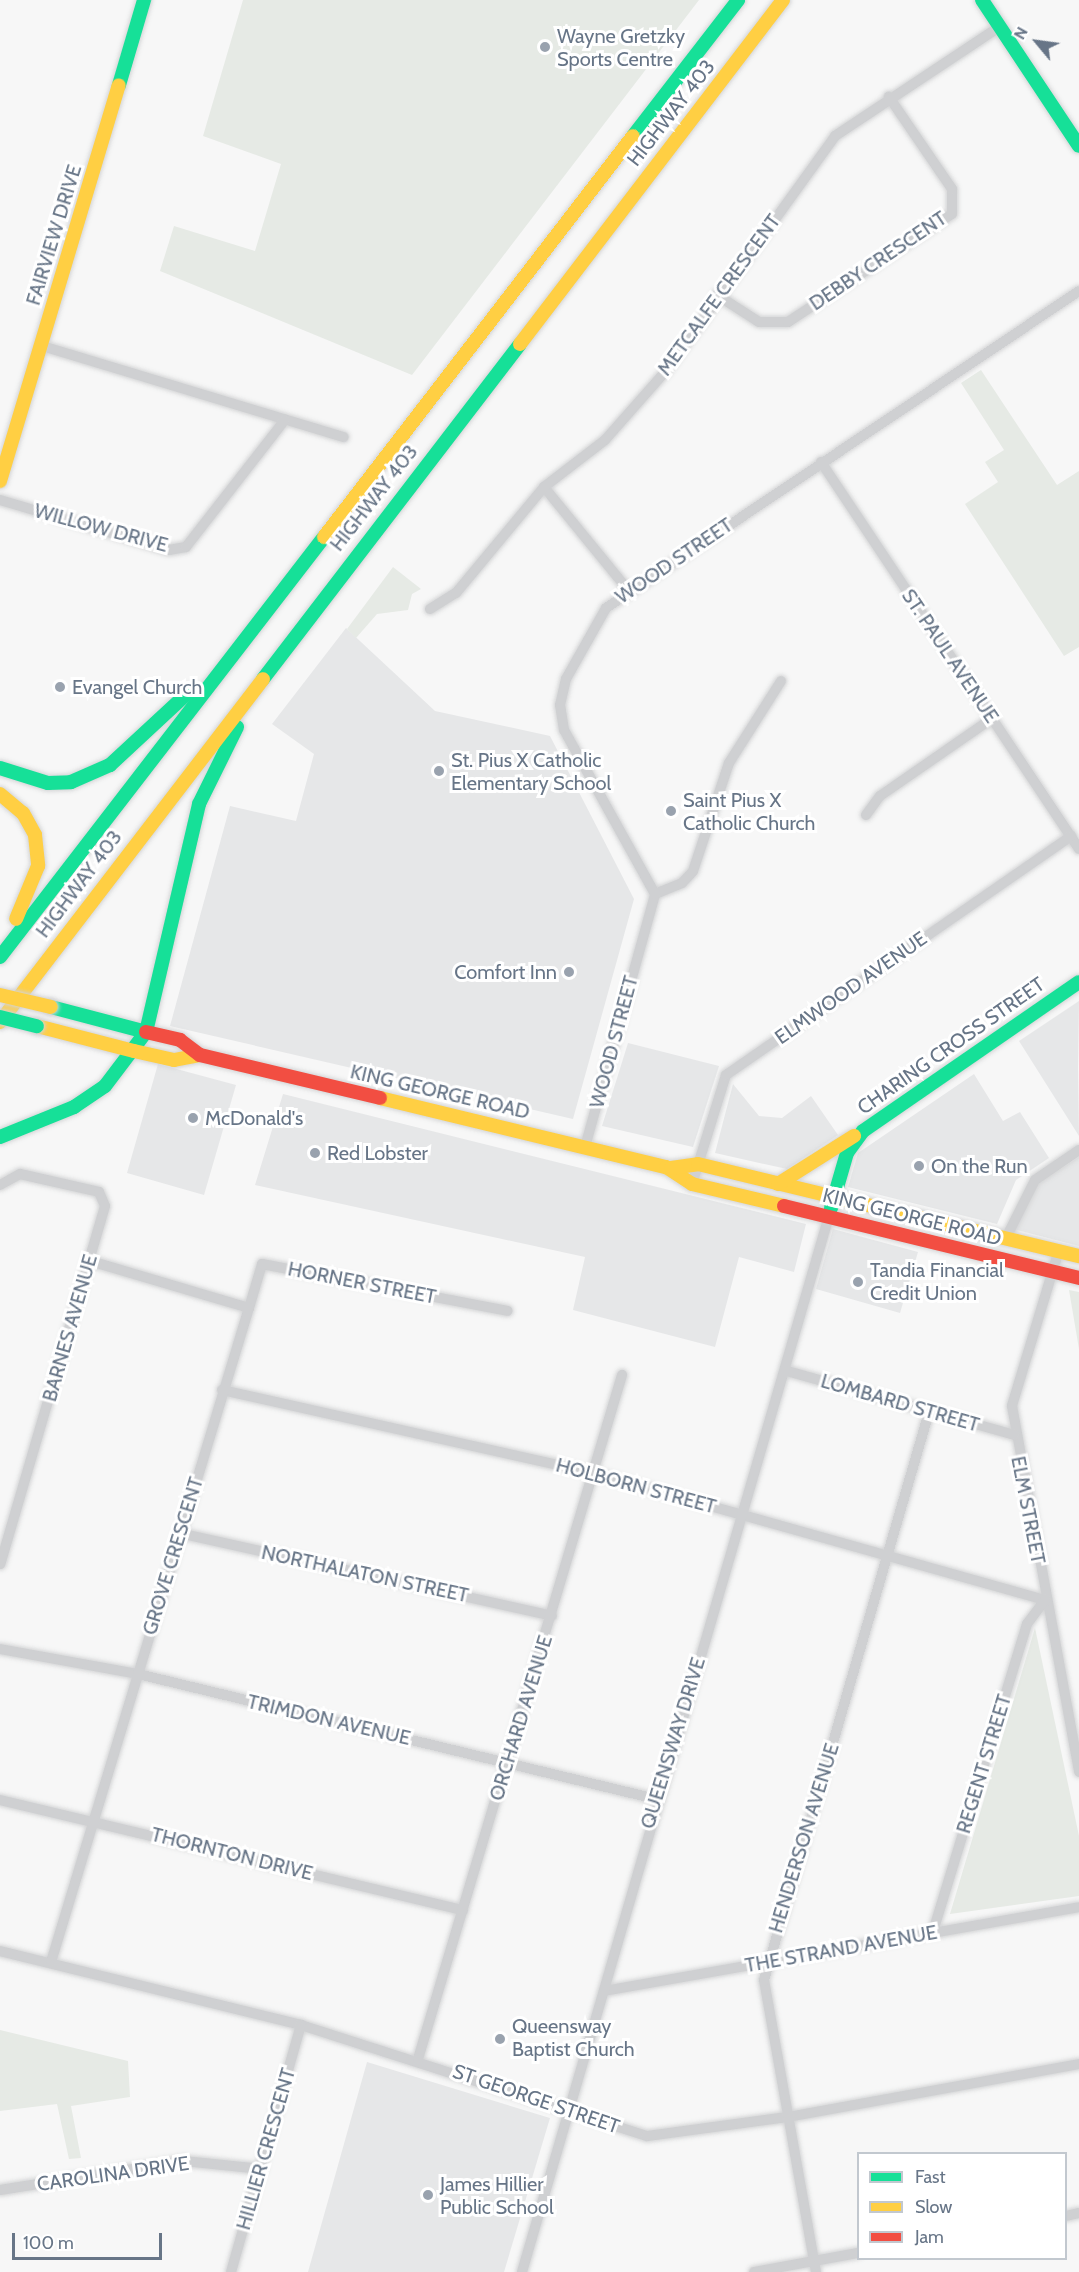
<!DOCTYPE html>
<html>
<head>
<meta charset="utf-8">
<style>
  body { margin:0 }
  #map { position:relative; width:1079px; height:2272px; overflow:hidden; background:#f7f7f7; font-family:Cabin,sans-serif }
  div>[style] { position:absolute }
  .built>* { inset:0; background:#e6e7e8 }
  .green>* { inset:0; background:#e6eae5 }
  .roads { filter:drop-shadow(0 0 2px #d4d5d6) drop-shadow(0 0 2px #d4d5d6) }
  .street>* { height:10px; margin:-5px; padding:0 5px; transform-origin:5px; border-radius:5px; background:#cfd0d2 }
  .fast>* { height:14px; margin:-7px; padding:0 7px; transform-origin:7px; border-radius:7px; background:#16e098 }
  .slow>* { height:14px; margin:-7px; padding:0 7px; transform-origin:7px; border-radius:7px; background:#ffcf43 }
  .jam>* { height:14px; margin:-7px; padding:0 7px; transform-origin:7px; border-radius:7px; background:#f24e42 }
  .bridges { filter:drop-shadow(0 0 2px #d3d3d5) drop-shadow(0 0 2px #d3d3d5) }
  .fast-bridge>* { height:14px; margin:-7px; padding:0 7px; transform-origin:7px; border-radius:7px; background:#16e098 }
  .slow-bridge>* { height:14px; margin:-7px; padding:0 7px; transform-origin:7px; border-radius:7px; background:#ffcf43 }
  .dots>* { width:16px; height:16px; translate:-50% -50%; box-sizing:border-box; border:3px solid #fff; border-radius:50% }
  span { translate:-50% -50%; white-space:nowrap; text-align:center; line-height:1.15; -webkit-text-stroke:6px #fff; paint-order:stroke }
  .poi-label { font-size:20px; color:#677587 }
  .left { translate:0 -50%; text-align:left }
  .right { translate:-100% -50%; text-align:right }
  .street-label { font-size:20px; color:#677587 }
  .legend { position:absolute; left:857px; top:2152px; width:210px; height:108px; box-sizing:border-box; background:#fff; border:2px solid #c2c8cf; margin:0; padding:8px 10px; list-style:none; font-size:18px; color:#677587 }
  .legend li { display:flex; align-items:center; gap:12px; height:30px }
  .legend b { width:30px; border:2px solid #c2c8cf }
  .north { position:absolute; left:1007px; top:12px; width:60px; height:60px; -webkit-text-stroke:4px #fff; paint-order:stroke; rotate:299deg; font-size:16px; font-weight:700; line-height:24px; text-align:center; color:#677587 }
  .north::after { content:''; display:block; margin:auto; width:21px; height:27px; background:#677587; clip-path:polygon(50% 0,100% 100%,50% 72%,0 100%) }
  .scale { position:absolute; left:12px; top:2233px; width:150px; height:27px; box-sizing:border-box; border:3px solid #677587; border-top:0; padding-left:8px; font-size:18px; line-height:21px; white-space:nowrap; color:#677587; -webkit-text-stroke:4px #fff; paint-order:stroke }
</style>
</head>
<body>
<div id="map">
  <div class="built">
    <div style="clip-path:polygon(346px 628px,435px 711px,550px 736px,634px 899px,573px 1119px,170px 1026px,230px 806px,296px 821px,314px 754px,272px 724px)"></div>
    <div style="clip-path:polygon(1079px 1001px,1078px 1068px,1079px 1136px,1019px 1041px)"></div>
    <div style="clip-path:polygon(628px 1043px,719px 1066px,693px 1147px,602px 1126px)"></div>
    <div style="clip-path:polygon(158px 1064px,236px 1085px,204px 1195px,127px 1173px)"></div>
    <div style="clip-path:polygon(974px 1074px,1003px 1121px,1020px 1112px,1049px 1158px,1016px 1180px,997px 1224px,848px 1187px,858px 1153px)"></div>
    <div style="clip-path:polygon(733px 1084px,759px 1116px,782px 1118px,811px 1096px,838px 1135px,787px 1169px,715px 1153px)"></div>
    <div style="clip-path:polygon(283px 1094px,806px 1224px,794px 1272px,739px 1257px,715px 1347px,573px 1310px,585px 1257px,255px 1185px)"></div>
    <div style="clip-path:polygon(1079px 1157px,1079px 1246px,1013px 1229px,1039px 1183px)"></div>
    <div style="clip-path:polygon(833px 1229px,918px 1252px,900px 1313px,816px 1289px)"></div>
    <div style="clip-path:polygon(367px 2062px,550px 2118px,504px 2272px,308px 2272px)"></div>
  </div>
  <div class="green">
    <div style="clip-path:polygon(243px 0,699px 0,412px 375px,160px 271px,174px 226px,255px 251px,281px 164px,203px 136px)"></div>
    <div style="clip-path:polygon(981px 370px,1057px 485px,1079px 471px,1079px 647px,1064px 656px,965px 504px,998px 482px,985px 462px,1004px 450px,961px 383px)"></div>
    <div style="clip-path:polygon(393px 567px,421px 589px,412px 594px,408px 610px,377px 614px,356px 638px,347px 629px)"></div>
    <div style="clip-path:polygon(1069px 1290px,1079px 1292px,1079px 1349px)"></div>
    <div style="clip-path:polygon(1035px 1628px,1079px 1836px,1079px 1896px,950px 1914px)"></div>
    <div style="clip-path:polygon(0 2030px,128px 2061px,130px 2097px,71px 2106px,81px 2158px,69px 2159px,57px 2104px,0 2111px)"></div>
  </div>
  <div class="roads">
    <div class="street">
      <div style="left:717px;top:295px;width:50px;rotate:32.7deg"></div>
      <div style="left:759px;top:322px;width:29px"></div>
      <div style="left:788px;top:322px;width:196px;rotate:-33.4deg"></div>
      <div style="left:952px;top:214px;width:25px;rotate:-90deg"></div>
      <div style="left:952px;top:189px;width:112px;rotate:-124.4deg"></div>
      <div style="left:42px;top:346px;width:315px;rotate:16.8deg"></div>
      <div style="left:821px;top:462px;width:465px;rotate:56.3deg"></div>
      <div style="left:544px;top:487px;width:133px;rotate:50.8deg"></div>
      <div style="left:0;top:500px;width:176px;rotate:16.5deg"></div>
      <div style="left:169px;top:550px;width:17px;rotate:-10deg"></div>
      <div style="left:186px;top:547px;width:161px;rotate:-52.1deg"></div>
      <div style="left:430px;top:609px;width:31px;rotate:-32deg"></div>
      <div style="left:456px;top:593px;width:138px;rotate:-50.3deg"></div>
      <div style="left:544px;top:487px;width:77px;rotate:-37.6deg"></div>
      <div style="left:605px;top:440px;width:91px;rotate:-48.6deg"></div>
      <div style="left:665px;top:372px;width:291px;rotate:-54.2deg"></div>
      <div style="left:835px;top:136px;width:197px;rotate:-33.6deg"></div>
      <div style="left:866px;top:815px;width:24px;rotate:-54deg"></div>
      <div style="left:880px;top:796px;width:135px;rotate:-34.7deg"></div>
      <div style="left:655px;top:894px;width:29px;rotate:-22deg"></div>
      <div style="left:682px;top:883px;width:16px;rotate:-47deg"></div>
      <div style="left:693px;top:871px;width:114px;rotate:-71.6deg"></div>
      <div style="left:729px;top:763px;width:97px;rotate:-57.6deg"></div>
      <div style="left:585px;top:1147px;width:263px;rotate:-74.5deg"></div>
      <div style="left:655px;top:894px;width:188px;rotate:-119deg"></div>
      <div style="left:564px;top:730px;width:25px;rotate:-99deg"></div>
      <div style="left:560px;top:705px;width:27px;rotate:-77deg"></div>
      <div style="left:566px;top:679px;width:81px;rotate:-60.6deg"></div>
      <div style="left:606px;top:608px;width:569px;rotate:-33.83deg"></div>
      <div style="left:692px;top:1184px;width:114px;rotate:-72.7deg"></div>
      <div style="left:726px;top:1075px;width:420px;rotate:-34.7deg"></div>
      <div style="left:0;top:1185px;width:23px;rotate:-29deg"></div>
      <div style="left:20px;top:1174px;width:81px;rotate:12.8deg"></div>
      <div style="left:99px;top:1192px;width:15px;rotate:67deg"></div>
      <div style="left:105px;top:1206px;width:373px;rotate:106.3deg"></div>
      <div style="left:1006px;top:1238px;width:65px;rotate:-63.4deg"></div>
      <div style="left:1035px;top:1180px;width:53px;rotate:-34.3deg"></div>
      <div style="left:1059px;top:1250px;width:163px;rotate:106.8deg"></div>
      <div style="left:1012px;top:1406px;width:372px;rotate:79.6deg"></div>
      <div style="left:249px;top:1308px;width:46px;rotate:-73.5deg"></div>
      <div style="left:262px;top:1264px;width:250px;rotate:10.8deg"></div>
      <div style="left:787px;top:1371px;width:236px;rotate:15.7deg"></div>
      <div style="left:222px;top:1390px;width:380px;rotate:12.6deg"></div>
      <div style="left:593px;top:1473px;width:470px;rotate:15.7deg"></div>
      <div style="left:1045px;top:1600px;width:30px;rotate:127deg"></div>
      <div style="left:1027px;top:1624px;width:322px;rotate:107deg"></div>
      <div style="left:179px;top:1533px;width:382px;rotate:12.5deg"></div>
      <div style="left:0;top:1649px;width:140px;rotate:10.3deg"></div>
      <div style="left:138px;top:1674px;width:533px;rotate:13.57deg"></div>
      <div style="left:0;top:1800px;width:476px;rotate:13.4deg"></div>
      <div style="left:0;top:1951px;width:310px;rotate:13.8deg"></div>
      <div style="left:301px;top:2025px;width:363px;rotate:17.8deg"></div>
      <div style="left:647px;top:2136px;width:142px;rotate:-7.7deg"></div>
      <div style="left:788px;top:2117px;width:296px;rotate:-10.3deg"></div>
      <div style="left:51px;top:1962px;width:683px;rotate:-73.16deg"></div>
      <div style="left:249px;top:1308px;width:166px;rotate:-163.5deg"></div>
      <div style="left:604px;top:1991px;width:482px;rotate:-10deg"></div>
      <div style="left:418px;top:2059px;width:714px;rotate:-73.39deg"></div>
      <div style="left:0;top:2190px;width:186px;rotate:-9deg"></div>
      <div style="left:184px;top:2161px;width:78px;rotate:5.9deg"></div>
      <div style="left:1066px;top:2216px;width:13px;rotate:-13deg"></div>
      <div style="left:231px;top:2272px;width:257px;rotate:-74.2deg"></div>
      <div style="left:522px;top:2272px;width:1100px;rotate:-73.79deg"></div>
      <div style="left:754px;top:2272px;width:106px;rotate:-10.4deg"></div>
      <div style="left:816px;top:2272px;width:297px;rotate:-100.1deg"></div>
      <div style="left:764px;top:1980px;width:591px;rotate:-73.8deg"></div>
    </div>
    <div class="fast">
      <div style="left:982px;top:0;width:175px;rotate:56.4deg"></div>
      <div style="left:119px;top:85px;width:89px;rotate:-73.6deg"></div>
      <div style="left:633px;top:136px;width:172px;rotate:-52.3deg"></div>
      <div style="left:263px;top:679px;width:422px;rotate:-52.5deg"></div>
      <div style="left:0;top:768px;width:50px;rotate:17.4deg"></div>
      <div style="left:48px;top:783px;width:23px;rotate:-2deg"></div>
      <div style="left:71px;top:782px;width:43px;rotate:-23.6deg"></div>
      <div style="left:110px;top:765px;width:109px;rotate:-42.8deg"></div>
      <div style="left:0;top:957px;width:530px;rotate:-52.35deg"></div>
      <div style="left:51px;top:1007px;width:98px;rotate:14.7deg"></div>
      <div style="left:0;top:1137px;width:80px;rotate:-22.1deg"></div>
      <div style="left:74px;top:1107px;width:37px;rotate:-34deg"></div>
      <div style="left:105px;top:1086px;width:68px;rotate:-52.8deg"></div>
      <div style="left:146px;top:1032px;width:234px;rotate:-76.9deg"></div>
      <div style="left:199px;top:804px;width:86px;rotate:-63.7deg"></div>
      <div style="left:831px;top:1208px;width:57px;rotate:-73.8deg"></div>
      <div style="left:847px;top:1153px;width:27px;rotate:-54deg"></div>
      <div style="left:863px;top:1131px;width:262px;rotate:-34.6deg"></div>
    </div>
    <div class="slow">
      <div style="left:520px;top:344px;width:433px;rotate:-52.6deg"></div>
      <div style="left:0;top:481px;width:413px;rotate:-73.3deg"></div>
      <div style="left:324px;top:537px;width:506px;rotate:-52.38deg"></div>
      <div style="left:0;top:794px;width:30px;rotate:40deg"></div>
      <div style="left:23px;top:813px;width:25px;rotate:61deg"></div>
      <div style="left:35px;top:835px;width:31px;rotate:84deg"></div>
      <div style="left:38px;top:866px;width:57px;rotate:112.5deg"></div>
      <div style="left:0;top:1022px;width:432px;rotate:-52.5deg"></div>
      <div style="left:37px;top:1026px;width:100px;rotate:14.5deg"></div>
      <div style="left:134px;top:1051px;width:41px;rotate:12.7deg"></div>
      <div style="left:174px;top:1060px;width:26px;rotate:-11deg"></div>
      <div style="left:380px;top:1098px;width:294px;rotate:13.6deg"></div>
      <div style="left:666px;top:1167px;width:31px;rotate:33deg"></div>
      <div style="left:692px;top:1184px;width:95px;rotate:13.4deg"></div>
      <div style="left:671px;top:1168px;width:27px;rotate:-8deg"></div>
      <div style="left:698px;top:1164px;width:392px;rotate:13.6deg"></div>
      <div style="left:778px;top:1184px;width:90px;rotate:-32.3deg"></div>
    </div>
    <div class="jam">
      <div style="left:146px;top:1032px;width:35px;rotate:13deg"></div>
      <div style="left:180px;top:1040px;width:25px;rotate:37deg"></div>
      <div style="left:200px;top:1055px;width:185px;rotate:13.4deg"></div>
      <div style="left:784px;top:1206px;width:304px;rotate:13.7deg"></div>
    </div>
  </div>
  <div class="bridges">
    <div class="fast-bridge">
      <div style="left:0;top:1017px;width:38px;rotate:14deg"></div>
    </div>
    <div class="slow-bridge">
      <div style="left:0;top:995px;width:52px;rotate:13.2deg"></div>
    </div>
  </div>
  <div class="dots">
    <div style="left:545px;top:47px;background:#99a2ae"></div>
    <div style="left:60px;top:687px;background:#99a2ae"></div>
    <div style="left:439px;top:771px;background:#99a2ae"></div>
    <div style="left:671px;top:811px;background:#99a2ae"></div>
    <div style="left:569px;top:972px;background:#99a2ae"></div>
    <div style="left:193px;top:1118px;background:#99a2ae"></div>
    <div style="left:315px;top:1153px;background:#99a2ae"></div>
    <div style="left:919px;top:1166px;background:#99a2ae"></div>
    <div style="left:858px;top:1282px;background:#99a2ae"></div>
    <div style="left:500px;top:2039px;background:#99a2ae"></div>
    <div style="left:428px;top:2195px;background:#99a2ae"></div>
  </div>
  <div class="poi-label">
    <span class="left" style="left:557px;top:48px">Wayne Gretzky<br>Sports Centre</span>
    <span class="left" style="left:72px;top:687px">Evangel Church</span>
    <span class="left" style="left:451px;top:772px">St. Pius X Catholic<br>Elementary School</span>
    <span class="left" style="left:683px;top:812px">Saint Pius X<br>Catholic Church</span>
    <span class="right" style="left:557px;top:972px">Comfort Inn</span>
    <span class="left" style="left:205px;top:1118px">McDonald's</span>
    <span class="left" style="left:327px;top:1153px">Red Lobster</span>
    <span class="left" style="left:931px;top:1166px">On the Run</span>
    <span class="left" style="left:870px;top:1282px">Tandia Financial<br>Credit Union</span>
    <span class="left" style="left:512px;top:2038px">Queensway<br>Baptist Church</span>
    <span class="left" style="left:440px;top:2196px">James Hillier<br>Public School</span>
  </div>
  <div class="street-label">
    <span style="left:671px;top:113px;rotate:-52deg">HIGHWAY 403</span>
    <span style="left:54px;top:235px;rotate:-73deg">FAIRVIEW DRIVE</span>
    <span style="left:878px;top:261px;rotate:-34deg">DEBBY CRESCENT</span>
    <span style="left:719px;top:295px;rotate:-54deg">METCALFE CRESCENT</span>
    <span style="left:374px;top:498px;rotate:-52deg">HIGHWAY 403</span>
    <span style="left:101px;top:528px;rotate:15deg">WILLOW DRIVE</span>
    <span style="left:674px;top:561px;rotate:-34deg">WOOD STREET</span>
    <span style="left:950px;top:656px;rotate:56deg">ST. PAUL AVENUE</span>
    <span style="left:79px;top:884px;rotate:-53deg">HIGHWAY 403</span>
    <span style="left:851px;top:988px;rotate:-35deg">ELMWOOD AVENUE</span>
    <span style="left:614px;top:1042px;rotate:-75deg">WOOD STREET</span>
    <span style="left:951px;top:1046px;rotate:-35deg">CHARING CROSS STREET</span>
    <span style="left:440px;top:1092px;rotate:13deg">KING GEORGE ROAD</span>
    <span style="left:912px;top:1217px;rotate:14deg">KING GEORGE ROAD</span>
    <span style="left:362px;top:1283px;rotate:11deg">HORNER STREET</span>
    <span style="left:70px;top:1328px;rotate:-74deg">BARNES AVENUE</span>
    <span style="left:900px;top:1403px;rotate:16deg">LOMBARD STREET</span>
    <span style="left:636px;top:1486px;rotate:15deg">HOLBORN STREET</span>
    <span style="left:1028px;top:1510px;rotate:79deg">ELM STREET</span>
    <span style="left:173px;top:1556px;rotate:-73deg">GROVE CRESCENT</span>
    <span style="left:365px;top:1574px;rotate:12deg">NORTHALATON STREET</span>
    <span style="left:521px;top:1718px;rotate:-73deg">ORCHARD AVENUE</span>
    <span style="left:329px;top:1720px;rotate:13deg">TRIMDON AVENUE</span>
    <span style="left:673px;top:1743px;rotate:-73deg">QUEENSWAY DRIVE</span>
    <span style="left:984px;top:1764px;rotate:-73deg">REGENT STREET</span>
    <span style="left:804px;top:1838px;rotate:-73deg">HENDERSON AVENUE</span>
    <span style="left:232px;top:1854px;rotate:14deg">THORNTON DRIVE</span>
    <span style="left:841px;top:1949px;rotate:-10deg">THE STRAND AVENUE</span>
    <span style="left:536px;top:2099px;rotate:19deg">ST GEORGE STREET</span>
    <span style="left:266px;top:2149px;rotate:-74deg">HILLIER CRESCENT</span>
    <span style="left:113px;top:2174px;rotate:-8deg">CAROLINA DRIVE</span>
  </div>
  <ul class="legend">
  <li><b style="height:8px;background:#16e098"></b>Fast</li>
  <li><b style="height:8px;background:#ffcf43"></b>Slow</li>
  <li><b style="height:8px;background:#f24e42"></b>Jam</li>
  </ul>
  <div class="north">N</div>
  <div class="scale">100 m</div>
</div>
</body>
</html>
